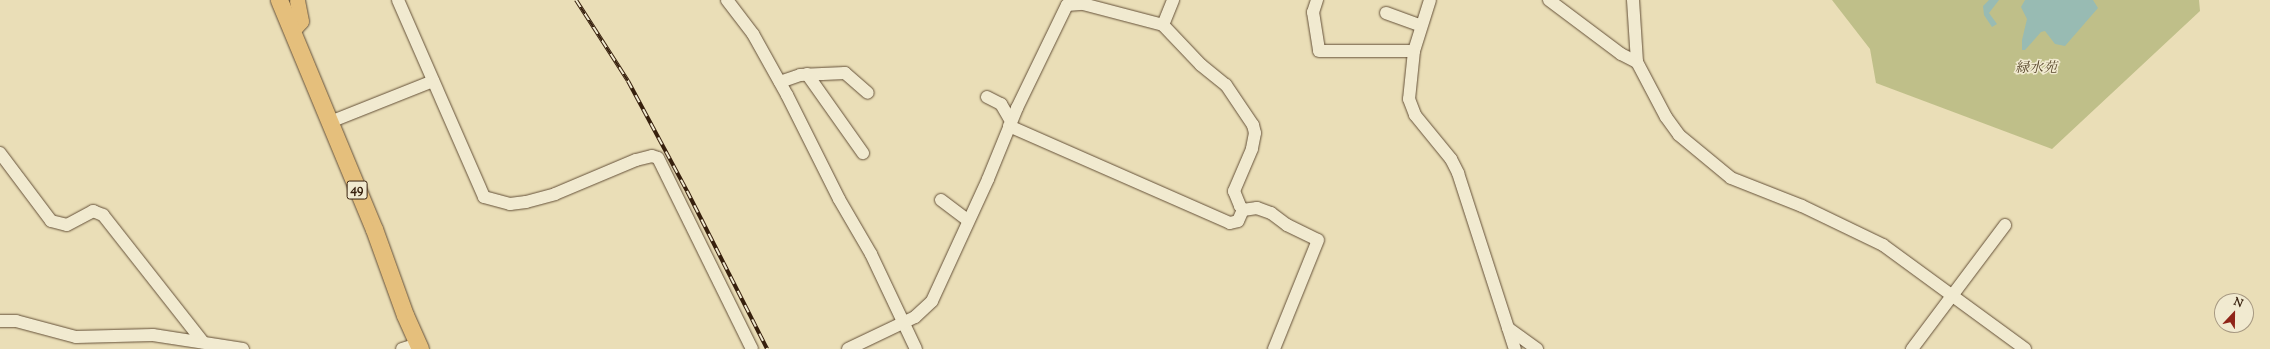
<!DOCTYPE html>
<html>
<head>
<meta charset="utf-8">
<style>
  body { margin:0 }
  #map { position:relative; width:2270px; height:349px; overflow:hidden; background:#eadeb7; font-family:"Sorts Mill Goudy","Noto Serif JP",serif }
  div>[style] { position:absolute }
  .green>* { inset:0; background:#bfbf89 }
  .water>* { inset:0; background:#98bbb3 }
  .roads { filter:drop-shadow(0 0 1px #645038) drop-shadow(0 0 1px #645038) }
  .minor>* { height:12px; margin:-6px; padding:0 6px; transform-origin:6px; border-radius:6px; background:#f1ead0 }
  .major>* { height:15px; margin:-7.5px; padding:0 7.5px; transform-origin:7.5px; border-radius:7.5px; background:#e5bf7c }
  .highway>* { height:17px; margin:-8.5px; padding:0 8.5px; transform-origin:8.5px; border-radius:8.5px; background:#e5bf7c }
  .rail>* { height:4px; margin-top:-2px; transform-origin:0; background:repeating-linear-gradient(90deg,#f1ead0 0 8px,#37200d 0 16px); box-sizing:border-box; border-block:1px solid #37200d }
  span { translate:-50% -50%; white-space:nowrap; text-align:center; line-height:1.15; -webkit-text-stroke:3px #f1ead0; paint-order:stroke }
  .shield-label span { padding:1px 3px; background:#f1ead0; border:1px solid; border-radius:3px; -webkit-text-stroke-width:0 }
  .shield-label { font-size:13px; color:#37200d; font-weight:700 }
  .park-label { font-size:14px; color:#59482c; font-style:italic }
  .north { position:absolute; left:2214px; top:293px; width:40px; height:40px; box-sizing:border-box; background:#f1ead0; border:1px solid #a79982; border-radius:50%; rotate:22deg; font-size:11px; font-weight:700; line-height:16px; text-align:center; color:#37200d }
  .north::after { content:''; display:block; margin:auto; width:14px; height:18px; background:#8f2418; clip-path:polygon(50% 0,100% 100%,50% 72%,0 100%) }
</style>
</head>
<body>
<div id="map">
  <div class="green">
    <div style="clip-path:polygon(1832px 0,2199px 0,2200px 11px,2052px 149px,1876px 83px,1870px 49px)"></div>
  </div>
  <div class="water">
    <div style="clip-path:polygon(1989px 0,1999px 0,1989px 13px,1997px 24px,1992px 27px,1984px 15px,1983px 6px)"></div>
    <div style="clip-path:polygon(2025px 0,2093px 0,2098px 8px,2065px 46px,2055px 44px,2045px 31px,2041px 32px,2025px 50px,2022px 50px,2022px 40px,2027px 19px,2021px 7px)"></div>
  </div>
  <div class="roads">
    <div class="minor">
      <div style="left:398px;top:0;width:215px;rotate:66.4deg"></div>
      <div style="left:484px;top:197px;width:27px;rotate:15deg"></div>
      <div style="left:510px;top:204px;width:16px;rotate:-7deg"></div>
      <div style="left:526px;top:202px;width:30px;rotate:-15deg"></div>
      <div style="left:555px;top:194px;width:88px;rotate:-22.8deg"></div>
      <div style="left:636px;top:160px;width:16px;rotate:-14deg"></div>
      <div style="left:652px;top:156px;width:6px;rotate:18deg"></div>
      <div style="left:658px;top:158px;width:213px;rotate:63.8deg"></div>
      <div style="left:727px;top:0;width:43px;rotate:52.6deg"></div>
      <div style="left:753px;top:34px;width:70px;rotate:60.9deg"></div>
      <div style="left:787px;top:95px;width:116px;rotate:63.4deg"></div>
      <div style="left:839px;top:199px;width:64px;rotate:59.8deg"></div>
      <div style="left:871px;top:254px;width:105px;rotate:64.7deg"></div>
      <div style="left:1317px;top:0;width:13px;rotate:108deg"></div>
      <div style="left:1313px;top:12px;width:39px;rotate:81deg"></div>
      <div style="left:1319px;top:51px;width:95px"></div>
      <div style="left:1430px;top:0;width:53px;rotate:107.4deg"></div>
      <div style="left:1414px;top:51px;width:48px;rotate:95.9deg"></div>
      <div style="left:1409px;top:99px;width:17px;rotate:69deg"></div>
      <div style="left:1415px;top:115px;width:57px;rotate:50.7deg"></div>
      <div style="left:1451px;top:159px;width:16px;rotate:63deg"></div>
      <div style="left:1458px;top:173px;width:185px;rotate:72.1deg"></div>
      <div style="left:1549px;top:0;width:90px;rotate:36.9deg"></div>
      <div style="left:1621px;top:54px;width:18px;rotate:27deg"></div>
      <div style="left:1633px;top:0;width:62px;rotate:86.3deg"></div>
      <div style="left:1637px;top:62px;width:62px;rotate:62.2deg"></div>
      <div style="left:1666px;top:117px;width:22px;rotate:54deg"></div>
      <div style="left:1679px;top:135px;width:67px;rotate:39.6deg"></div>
      <div style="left:1731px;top:178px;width:76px;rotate:21.5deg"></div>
      <div style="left:1802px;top:206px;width:90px;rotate:25.7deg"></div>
      <div style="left:1883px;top:245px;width:176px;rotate:36.2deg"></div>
      <div style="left:1386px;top:13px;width:37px;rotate:20deg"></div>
      <div style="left:1163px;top:25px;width:55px;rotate:46.5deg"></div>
      <div style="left:1201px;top:65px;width:32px;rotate:39deg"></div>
      <div style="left:1226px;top:85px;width:48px;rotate:56deg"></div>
      <div style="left:1253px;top:125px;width:8px;rotate:76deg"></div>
      <div style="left:1255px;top:133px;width:16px;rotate:101deg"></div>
      <div style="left:1252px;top:149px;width:46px;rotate:113.2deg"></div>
      <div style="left:1234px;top:191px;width:16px;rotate:68deg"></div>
      <div style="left:1240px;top:206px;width:5px;rotate:53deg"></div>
      <div style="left:1243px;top:210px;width:14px;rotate:-8deg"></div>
      <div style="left:1257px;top:208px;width:15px;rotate:20deg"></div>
      <div style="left:1271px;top:213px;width:20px;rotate:37deg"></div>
      <div style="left:1287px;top:225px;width:34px;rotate:26deg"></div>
      <div style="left:1318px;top:240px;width:118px;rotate:112deg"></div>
      <div style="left:807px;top:74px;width:97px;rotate:54.7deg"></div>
      <div style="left:780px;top:82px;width:21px;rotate:-19deg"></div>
      <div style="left:800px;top:75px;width:45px;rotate:-2.5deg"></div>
      <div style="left:845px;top:73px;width:30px;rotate:41deg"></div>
      <div style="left:987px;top:97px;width:16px;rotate:27deg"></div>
      <div style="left:1001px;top:104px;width:20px;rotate:60deg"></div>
      <div style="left:330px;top:122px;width:111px;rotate:-21.7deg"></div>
      <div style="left:1009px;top:126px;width:241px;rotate:23.7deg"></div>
      <div style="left:1230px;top:223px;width:8px;rotate:-14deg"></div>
      <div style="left:1238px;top:221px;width:12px;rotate:-66deg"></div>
      <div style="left:0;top:153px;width:85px;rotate:53.1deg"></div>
      <div style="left:51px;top:221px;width:16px;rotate:14deg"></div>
      <div style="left:67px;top:225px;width:30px;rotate:-28deg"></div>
      <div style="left:93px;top:211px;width:11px;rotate:22deg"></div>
      <div style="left:103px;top:215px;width:162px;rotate:51.8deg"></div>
      <div style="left:941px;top:200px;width:34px;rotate:37deg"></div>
      <div style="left:0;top:321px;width:16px"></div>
      <div style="left:16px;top:321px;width:62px;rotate:14.9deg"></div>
      <div style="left:76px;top:337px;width:77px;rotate:-1.5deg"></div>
      <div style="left:153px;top:335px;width:91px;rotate:8.8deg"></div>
      <div style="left:1508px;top:328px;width:36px;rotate:36deg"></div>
      <div style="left:402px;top:349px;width:17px;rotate:-17deg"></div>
      <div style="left:848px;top:349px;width:74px;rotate:-25.5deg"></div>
      <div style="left:915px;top:317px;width:23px;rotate:-43deg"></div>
      <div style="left:932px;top:301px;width:134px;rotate:-65.3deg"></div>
      <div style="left:988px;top:179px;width:77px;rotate:-67.8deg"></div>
      <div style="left:1017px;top:108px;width:114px;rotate:-64.1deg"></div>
      <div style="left:1067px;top:5px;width:16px;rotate:-4deg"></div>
      <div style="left:1083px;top:4px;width:83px;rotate:14.7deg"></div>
      <div style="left:1163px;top:25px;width:27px;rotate:-68deg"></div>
      <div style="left:1912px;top:349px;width:155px;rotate:-53.1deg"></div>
    </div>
    <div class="major">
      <div style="left:292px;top:31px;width:13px;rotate:-48deg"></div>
      <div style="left:301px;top:21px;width:21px;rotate:-101deg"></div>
    </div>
    <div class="highway">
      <div style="left:279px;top:0;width:248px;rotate:67.5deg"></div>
      <div style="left:374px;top:229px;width:91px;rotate:70.2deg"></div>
      <div style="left:405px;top:315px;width:37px;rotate:66deg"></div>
    </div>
  </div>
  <div class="rail">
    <div style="left:576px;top:0;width:96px;rotate:57.3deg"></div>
    <div style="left:628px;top:81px;width:125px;rotate:61.8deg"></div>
    <div style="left:687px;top:191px;width:177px;rotate:63.1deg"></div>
  </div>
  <div class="shield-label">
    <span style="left:357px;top:190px">49</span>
  </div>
  <div class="park-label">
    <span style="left:2036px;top:69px">緑水苑</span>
  </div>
  <div class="north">N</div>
</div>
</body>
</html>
